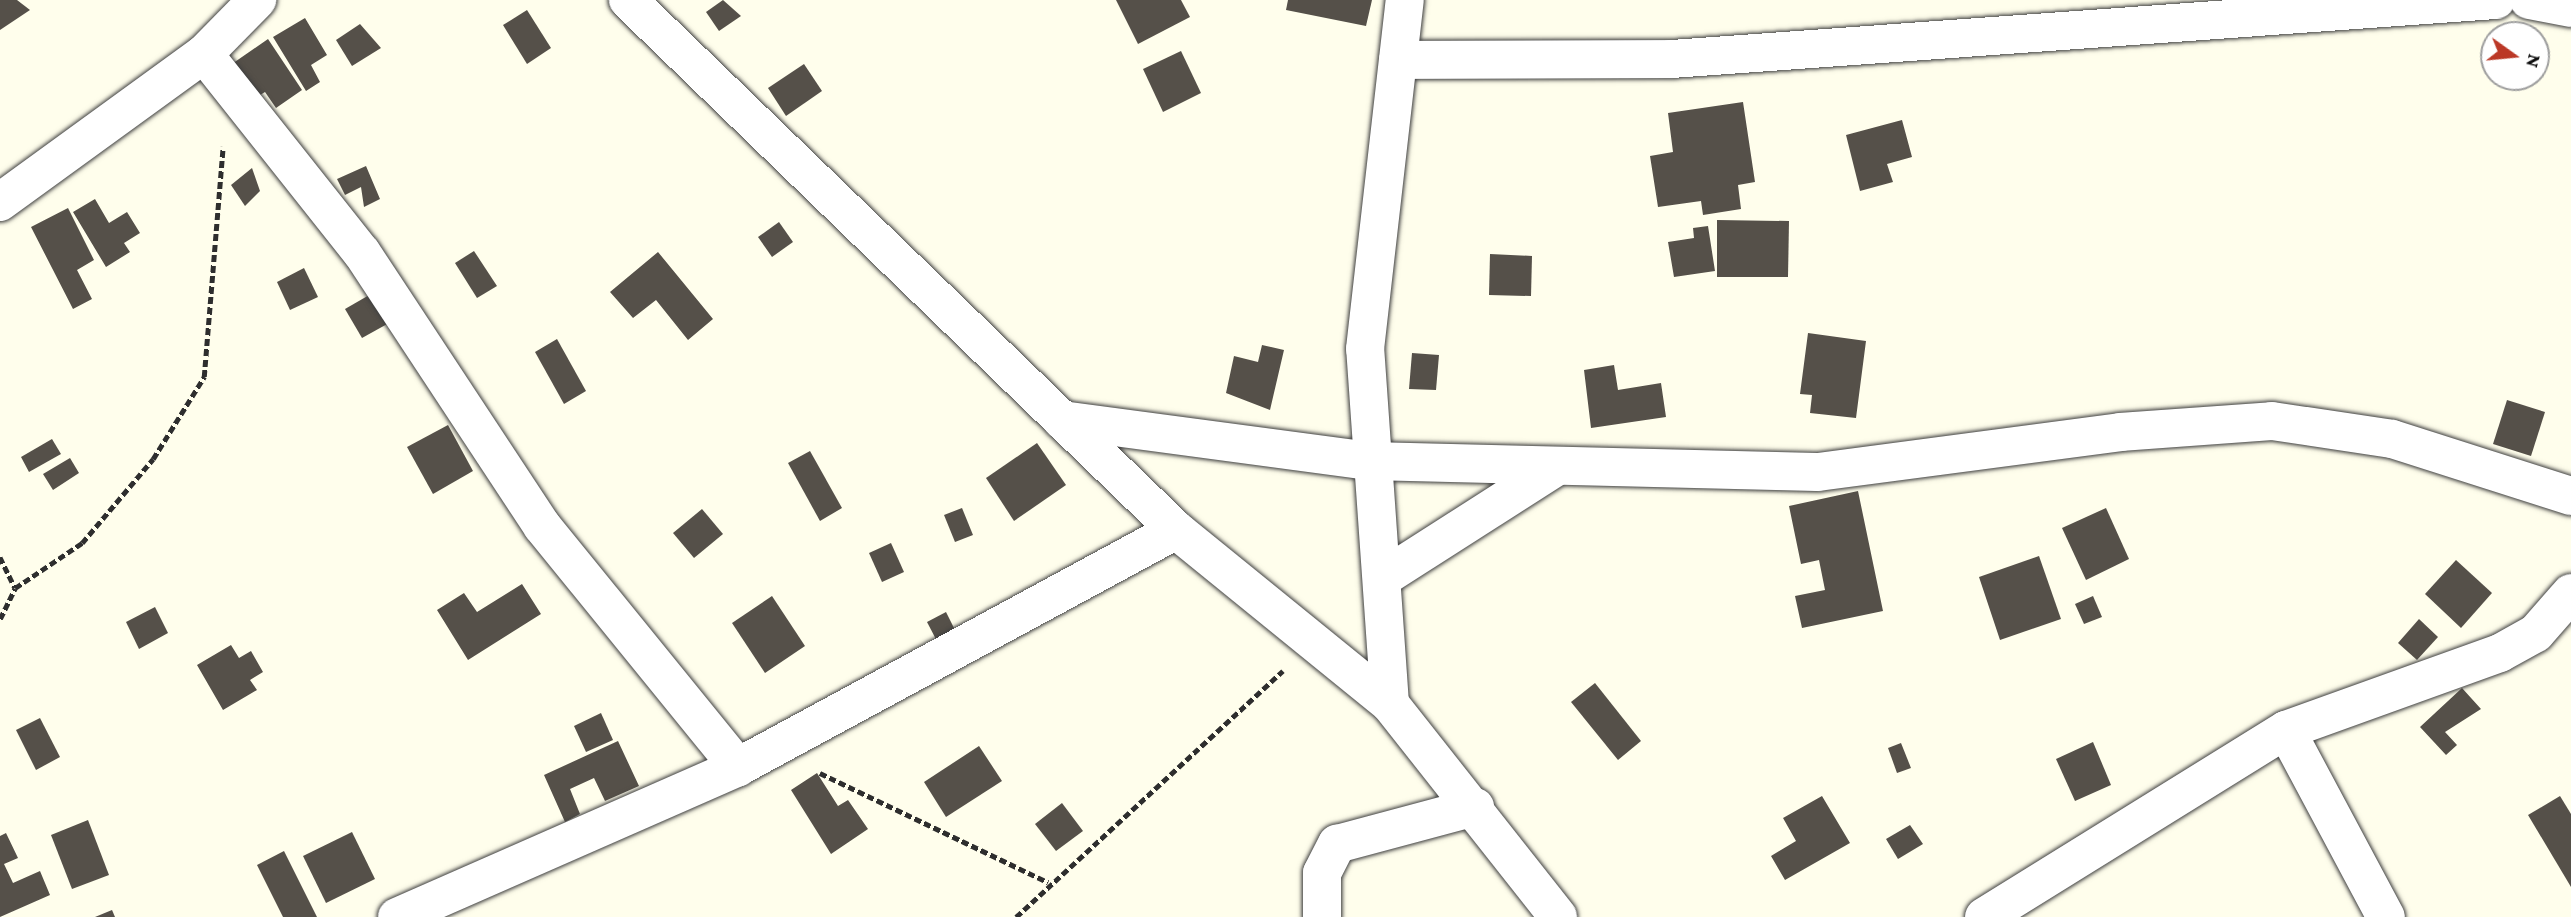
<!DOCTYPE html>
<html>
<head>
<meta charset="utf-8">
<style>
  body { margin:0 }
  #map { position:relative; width:2571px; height:917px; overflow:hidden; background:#fffeec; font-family:"Crimson Pro",serif }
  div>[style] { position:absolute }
  .building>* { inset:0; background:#555049 }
  .path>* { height:4.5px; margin-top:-2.25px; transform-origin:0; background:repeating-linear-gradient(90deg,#2e2e2e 0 7px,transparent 0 10.5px) }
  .roads { filter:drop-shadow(0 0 2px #3f3f3f) drop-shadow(0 0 2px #3f3f3f) }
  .minor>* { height:38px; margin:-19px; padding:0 19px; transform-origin:19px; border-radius:19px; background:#fff }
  span { translate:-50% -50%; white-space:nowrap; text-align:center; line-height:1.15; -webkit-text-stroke:7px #fff; paint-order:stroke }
  .north { position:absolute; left:2480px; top:21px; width:70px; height:70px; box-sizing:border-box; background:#fff; border:2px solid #9e9e9e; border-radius:50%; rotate:105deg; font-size:19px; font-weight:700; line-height:28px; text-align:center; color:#0c0c0c }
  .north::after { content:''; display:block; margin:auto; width:24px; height:32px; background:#bb3826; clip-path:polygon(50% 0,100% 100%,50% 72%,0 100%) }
</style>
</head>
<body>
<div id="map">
  <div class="building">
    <div style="clip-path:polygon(0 0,17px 0,30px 10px,0 30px)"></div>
    <div style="clip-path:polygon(723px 0,741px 16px,719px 31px,706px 12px)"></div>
    <div style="clip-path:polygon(1116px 0,1181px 0,1190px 17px,1138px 44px)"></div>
    <div style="clip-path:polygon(1288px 0,1372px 0,1366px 26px,1286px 10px)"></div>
    <div style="clip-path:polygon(527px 10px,551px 48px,527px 64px,503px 25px)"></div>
    <div style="clip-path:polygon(305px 18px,327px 55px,311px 65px,320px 82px,306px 91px,273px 37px)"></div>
    <div style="clip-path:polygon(360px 24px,381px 48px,352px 66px,336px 40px)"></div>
    <div style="clip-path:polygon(268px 39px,302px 90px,276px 108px,265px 92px,252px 100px,229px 66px)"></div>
    <div style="clip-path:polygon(1181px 51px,1201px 93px,1163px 112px,1143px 69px)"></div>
    <div style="clip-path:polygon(804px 64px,822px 91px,786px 116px,768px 88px)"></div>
    <div style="clip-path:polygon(1743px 102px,1755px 182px,1738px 185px,1741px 209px,1703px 215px,1701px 201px,1658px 207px,1650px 156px,1673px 152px,1668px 113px)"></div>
    <div style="clip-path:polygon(1902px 120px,1912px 157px,1887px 164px,1893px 182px,1860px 191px,1846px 135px)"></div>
    <div style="clip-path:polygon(366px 166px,380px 199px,364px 207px,361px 187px,345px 195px,337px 179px)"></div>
    <div style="clip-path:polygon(252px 168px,260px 191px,245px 206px,231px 185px)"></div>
    <div style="clip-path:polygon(95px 199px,109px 223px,127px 212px,140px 233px,124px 243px,130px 252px,106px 267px,73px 212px)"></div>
    <div style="clip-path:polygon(68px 208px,94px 260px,77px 270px,92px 299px,73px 309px,31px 227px)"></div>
    <div style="clip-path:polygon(1717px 220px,1789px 221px,1788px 277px,1717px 277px)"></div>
    <div style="clip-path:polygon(779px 222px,793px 242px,772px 257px,758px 237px)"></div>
    <div style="clip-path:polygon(1708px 226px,1715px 271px,1674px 277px,1668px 242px,1694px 238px,1693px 228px)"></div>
    <div style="clip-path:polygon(474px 251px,497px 286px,477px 298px,455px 263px)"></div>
    <div style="clip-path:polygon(658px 252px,713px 319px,688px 340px,656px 300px,633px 318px,610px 292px)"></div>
    <div style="clip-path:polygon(1490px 254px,1532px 256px,1531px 296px,1489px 295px)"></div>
    <div style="clip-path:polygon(304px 268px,318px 297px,290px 310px,277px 282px)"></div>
    <div style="clip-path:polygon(371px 294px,389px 323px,362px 338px,345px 309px)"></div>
    <div style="clip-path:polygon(1808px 333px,1866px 341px,1856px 418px,1810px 413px,1812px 395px,1800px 394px)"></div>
    <div style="clip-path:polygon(557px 339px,586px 391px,564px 404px,535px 352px)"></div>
    <div style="clip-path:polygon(1262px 345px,1284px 350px,1270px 410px,1226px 393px,1234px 356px,1258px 362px)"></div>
    <div style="clip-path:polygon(1412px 353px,1439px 355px,1436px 390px,1409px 389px)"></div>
    <div style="clip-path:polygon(1614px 365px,1618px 390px,1661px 383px,1666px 417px,1591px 428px,1584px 370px)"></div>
    <div style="clip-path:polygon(2507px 400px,2545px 412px,2531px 456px,2493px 444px)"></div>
    <div style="clip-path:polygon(448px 425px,473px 471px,433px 494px,407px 447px)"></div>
    <div style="clip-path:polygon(52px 439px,61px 454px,29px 472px,21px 457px)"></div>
    <div style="clip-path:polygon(1037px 443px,1066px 485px,1014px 521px,986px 478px)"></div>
    <div style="clip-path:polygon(810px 451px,842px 508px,820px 521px,788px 463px)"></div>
    <div style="clip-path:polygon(70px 458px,79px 473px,53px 490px,43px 474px)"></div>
    <div style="clip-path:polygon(1858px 491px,1883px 611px,1802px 628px,1795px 596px,1825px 590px,1819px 560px,1801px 564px,1789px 506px)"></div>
    <div style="clip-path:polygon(962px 508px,973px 535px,955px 542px,944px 515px)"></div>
    <div style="clip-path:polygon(2106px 508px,2129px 559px,2086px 580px,2062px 528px)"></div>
    <div style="clip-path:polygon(702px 509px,723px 534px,694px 558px,673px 533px)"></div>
    <div style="clip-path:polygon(891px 543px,904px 572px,882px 582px,869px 553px)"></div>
    <div style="clip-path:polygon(2039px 556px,2061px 619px,2000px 640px,1979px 577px)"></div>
    <div style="clip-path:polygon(2456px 560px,2492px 593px,2461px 628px,2425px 594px)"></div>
    <div style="clip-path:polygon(522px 584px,541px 614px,468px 660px,437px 610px,464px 593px,477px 612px)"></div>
    <div style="clip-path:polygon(772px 596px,805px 646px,765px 673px,732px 623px)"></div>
    <div style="clip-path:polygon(2093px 596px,2102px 617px,2084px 624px,2075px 604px)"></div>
    <div style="clip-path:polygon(155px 607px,168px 633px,139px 649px,126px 622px)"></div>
    <div style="clip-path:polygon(946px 612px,959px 638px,940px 647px,927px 622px)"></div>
    <div style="clip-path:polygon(2419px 619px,2438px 637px,2417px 660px,2398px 643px)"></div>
    <div style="clip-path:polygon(231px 645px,239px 658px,251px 651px,263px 672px,250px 680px,257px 690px,223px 710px,197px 665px)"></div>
    <div style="clip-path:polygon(1595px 683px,1641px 741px,1618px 760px,1571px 702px)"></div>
    <div style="clip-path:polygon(2462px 688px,2481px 709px,2445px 732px,2457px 745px,2446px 755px,2420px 727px)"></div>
    <div style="clip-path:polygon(601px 713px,613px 740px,586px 752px,574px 726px)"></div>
    <div style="clip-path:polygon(40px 718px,60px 757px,36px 770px,16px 730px)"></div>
    <div style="clip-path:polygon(618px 741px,639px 786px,605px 801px,594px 778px,570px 789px,580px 814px,565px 822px,544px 775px)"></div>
    <div style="clip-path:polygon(2093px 742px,2111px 785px,2075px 801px,2056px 759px)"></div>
    <div style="clip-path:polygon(1901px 743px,1911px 768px,1897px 773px,1888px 748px)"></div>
    <div style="clip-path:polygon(979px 746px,1002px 781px,946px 817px,924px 782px)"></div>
    <div style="clip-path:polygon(817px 773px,838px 806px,848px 800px,868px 829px,831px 854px,791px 790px)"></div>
    <div style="clip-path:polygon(1822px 796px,1850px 843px,1785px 880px,1771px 856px,1796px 841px,1783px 818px)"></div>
    <div style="clip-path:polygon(2560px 796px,2571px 814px,2571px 887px,2528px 815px)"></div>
    <div style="clip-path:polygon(1062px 803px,1083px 831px,1056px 851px,1035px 824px)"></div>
    <div style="clip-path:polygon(88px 820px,109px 875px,72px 889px,51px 835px)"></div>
    <div style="clip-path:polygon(1910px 825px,1923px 844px,1898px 859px,1886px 839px)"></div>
    <div style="clip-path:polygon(352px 832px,375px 879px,326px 903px,303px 856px)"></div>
    <div style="clip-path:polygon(6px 833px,18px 858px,4px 864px,13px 883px,40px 871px,50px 895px,0 917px,0 836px)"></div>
    <div style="clip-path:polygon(284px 851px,317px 917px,283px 917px,257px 865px)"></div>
    <div style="clip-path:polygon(112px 910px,115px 917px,95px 917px)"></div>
  </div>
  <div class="path">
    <div style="left:0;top:557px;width:34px;rotate:64deg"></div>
    <div style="left:0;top:619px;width:34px;rotate:-64deg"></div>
    <div style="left:15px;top:588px;width:81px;rotate:-33.9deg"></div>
    <div style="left:82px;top:543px;width:110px;rotate:-49.8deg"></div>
    <div style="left:153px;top:459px;width:97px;rotate:-58.1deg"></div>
    <div style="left:204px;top:377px;width:231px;rotate:-85.3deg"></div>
    <div style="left:820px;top:773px;width:253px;rotate:25.6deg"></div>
    <div style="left:1016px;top:917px;width:363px;rotate:-42.7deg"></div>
  </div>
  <div class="roads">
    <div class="minor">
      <div style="left:628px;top:0;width:762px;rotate:44.04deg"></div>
      <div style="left:1176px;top:530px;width:276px;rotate:39.1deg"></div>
      <div style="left:1390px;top:704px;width:271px;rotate:51.7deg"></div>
      <div style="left:2529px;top:0;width:43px;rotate:10.8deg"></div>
      <div style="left:204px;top:54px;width:254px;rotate:51.6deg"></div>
      <div style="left:362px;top:253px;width:327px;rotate:56.6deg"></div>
      <div style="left:542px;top:526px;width:311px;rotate:50.9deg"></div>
      <div style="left:1398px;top:60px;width:274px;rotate:-0.2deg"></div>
      <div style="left:1672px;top:59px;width:826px;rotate:-4.1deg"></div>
      <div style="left:0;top:202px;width:252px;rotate:-36deg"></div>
      <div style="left:204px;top:54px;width:76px;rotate:-45.5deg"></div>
      <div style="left:1062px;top:420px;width:309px;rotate:7.6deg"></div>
      <div style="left:1368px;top:461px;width:450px;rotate:1.4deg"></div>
      <div style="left:1818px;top:472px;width:305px;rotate:-7.5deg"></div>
      <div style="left:2120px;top:432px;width:152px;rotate:-4.1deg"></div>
      <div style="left:2272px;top:421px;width:121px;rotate:8.5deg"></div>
      <div style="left:2392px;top:439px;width:188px;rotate:17.7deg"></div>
      <div style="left:1384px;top:577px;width:201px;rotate:-32.6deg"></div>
      <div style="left:1390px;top:704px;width:356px;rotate:-94deg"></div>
      <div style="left:1365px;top:349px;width:351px;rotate:-83.5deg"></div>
      <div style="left:2286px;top:730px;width:212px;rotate:61.9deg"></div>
      <div style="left:397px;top:917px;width:373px;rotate:-23.7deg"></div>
      <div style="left:738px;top:767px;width:498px;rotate:-28.4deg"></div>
      <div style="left:1322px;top:917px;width:44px;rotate:-90deg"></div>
      <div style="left:1322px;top:873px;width:33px;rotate:-63deg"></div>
      <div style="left:1337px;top:844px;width:143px;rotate:-15deg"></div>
      <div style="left:1984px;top:917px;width:355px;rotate:-31.8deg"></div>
      <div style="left:2286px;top:730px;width:227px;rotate:-19.8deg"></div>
      <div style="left:2500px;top:653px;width:41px;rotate:-29.1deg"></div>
      <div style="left:2536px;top:633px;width:53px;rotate:-48.8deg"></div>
    </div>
  </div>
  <div class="north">N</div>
</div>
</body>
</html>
